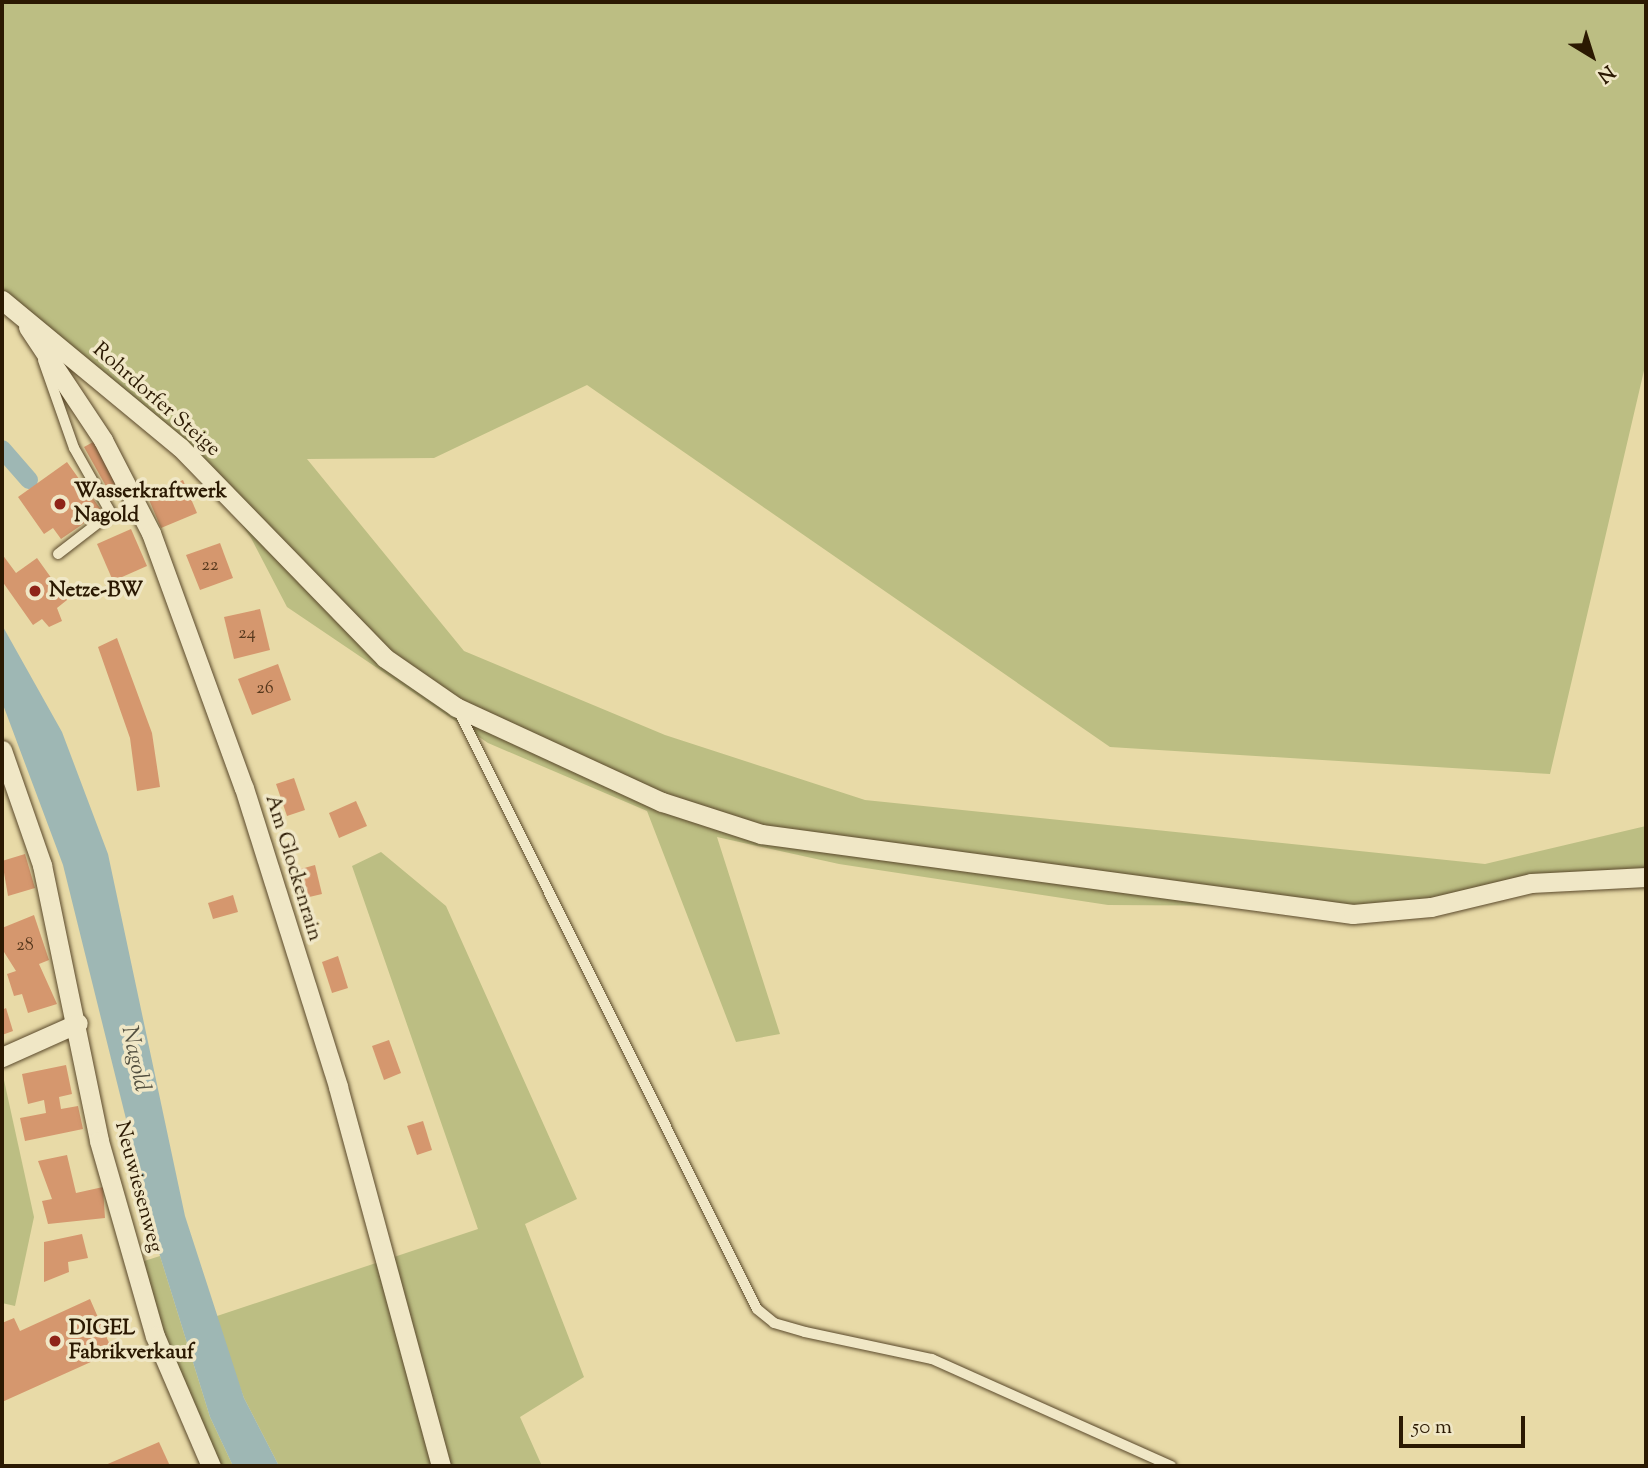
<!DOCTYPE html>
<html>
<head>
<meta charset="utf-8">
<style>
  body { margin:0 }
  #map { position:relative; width:1648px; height:1468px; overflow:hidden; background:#e8daa7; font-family:"Sorts Mill Goudy",serif }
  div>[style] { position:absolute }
  .green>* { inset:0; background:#bcbe83 }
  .water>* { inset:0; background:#9eb7b4 }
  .canal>* { height:18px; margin:-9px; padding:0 9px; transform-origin:9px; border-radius:9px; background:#9eb7b4 }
  .building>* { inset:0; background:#d5976e }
  .roads { filter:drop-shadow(0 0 2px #5a492b) drop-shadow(0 0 2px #5a492b) }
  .lane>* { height:10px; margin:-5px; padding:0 5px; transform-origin:5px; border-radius:5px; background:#f0e7c6 }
  .street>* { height:19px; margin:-9.5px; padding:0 9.5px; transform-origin:9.5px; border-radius:9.5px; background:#f0e7c6 }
  .dots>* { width:19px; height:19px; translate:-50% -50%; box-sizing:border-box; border:4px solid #f0e7c6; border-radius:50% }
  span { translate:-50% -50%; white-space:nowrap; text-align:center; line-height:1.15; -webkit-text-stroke:7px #f0e7c6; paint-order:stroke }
  .number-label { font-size:18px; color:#56381d }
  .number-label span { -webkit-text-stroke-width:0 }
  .street-label { font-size:21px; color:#2b1902 }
  .poi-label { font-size:21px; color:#2b1902; font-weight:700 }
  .left { translate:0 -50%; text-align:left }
  .water-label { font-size:23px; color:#535040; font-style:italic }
  .frame { position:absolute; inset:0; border:4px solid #2b1902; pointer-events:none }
  .north { position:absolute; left:1557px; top:21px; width:70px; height:70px; -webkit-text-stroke:5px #f0e7c6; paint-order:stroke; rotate:142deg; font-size:19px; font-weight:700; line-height:28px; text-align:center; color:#2b1902 }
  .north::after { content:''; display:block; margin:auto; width:24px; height:32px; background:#2b1902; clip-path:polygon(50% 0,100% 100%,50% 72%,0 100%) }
  .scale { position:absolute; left:1399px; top:1416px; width:126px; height:32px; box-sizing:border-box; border:4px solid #2b1902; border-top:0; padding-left:9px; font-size:21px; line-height:24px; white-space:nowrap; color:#2b1902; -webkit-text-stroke:5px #f0e7c6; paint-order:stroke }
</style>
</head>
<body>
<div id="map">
  <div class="green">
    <div style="clip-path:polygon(2px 2px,1646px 2px,1646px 362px,1550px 774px,1110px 747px,587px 385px,434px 458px,307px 459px,464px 651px,665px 735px,865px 800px,1485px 864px,1646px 826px,1646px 877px,1431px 907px,1108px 905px,839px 864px,717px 837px,780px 1034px,736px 1042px,647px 811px,488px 743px,287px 607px,251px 538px,197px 459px,2px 291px)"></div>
    <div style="clip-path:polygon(381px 852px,446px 906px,577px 1199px,525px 1224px,584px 1377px,520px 1417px,542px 1466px,279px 1466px,244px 1398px,214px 1317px,478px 1229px,352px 866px)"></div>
    <div style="clip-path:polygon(2px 1071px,34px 1217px,15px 1306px,2px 1303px)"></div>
    <div style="clip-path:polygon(160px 1256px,210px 1417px,233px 1466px,219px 1466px,175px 1367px,141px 1262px)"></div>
  </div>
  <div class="water">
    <div style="clip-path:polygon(2px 625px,62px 732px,108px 854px,185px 1216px,244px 1398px,279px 1466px,233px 1466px,210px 1417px,160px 1256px,63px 865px,2px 702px)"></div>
  </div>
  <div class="canal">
    <div style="left:2px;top:449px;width:41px;rotate:48.9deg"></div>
  </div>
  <div class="building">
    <div style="clip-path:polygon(95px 441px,118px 482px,107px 488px,84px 447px)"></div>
    <div style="clip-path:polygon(67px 462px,102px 511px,61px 539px,53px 528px,44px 534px,18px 497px)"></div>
    <div style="clip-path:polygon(183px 480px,197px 513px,161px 528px,147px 495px)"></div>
    <div style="clip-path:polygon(131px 529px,147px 566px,113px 581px,97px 544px)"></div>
    <div style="clip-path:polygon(220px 543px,233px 578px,200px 590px,186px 555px)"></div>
    <div style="clip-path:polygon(2px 554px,16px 573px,37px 558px,67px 600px,57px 608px,62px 621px,49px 627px,42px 619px,33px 625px,2px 581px)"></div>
    <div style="clip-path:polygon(260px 609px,270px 650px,234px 659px,224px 617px)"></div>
    <div style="clip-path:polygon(117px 638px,152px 733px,160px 787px,137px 791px,130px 738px,98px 647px)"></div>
    <div style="clip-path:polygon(278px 664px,291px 700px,252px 715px,238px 679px)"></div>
    <div style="clip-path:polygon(294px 778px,305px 810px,287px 816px,276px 784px)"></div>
    <div style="clip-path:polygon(356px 801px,367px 826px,339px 838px,329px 813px)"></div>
    <div style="clip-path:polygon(25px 854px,35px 888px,8px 896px,2px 861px)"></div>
    <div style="clip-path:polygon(315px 865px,322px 894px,305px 898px,297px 870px)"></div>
    <div style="clip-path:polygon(233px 895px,238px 912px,213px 919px,208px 903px)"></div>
    <div style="clip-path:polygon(34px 915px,49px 960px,39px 964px,57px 1004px,28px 1013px,22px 994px,14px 996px,7px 974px,16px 971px,4px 952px,2px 928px)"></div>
    <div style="clip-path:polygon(338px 956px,348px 988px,332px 993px,322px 962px)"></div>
    <div style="clip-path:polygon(6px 1008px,13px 1031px,2px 1035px,2px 1010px)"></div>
    <div style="clip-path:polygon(389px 1040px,401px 1073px,384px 1080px,372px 1046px)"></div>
    <div style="clip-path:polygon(66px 1065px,72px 1094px,59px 1097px,61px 1109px,78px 1106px,83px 1129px,25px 1141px,20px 1118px,46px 1113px,44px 1100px,28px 1104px,22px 1074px)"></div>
    <div style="clip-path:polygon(423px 1121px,432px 1150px,417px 1155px,407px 1126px)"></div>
    <div style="clip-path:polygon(67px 1155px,76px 1193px,103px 1187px,105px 1218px,48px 1224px,42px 1201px,52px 1199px,38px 1161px)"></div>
    <div style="clip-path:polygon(82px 1234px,88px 1258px,68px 1262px,69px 1272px,44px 1282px,44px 1242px)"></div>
    <div style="clip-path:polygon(90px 1299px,113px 1352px,2px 1402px,2px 1323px,14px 1318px,20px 1331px)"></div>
    <div style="clip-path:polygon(159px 1442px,170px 1466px,103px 1466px)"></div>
  </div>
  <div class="roads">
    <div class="lane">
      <div style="left:43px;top:360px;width:93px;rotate:70.6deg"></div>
      <div style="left:74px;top:448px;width:75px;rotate:60.4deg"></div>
      <div style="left:111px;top:513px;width:67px;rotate:142.3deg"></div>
      <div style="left:458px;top:710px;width:669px;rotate:63.47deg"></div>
      <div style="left:757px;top:1309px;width:22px;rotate:39deg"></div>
      <div style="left:774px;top:1323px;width:32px;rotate:16deg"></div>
      <div style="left:805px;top:1332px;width:130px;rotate:12deg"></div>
      <div style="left:932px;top:1359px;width:262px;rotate:24.1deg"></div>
    </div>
    <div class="street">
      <div style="left:2px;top:300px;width:231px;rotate:39.6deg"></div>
      <div style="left:180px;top:447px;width:294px;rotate:45.8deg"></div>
      <div style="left:385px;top:658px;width:86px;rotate:34.6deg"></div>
      <div style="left:456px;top:707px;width:227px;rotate:24.8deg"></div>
      <div style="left:662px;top:802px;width:104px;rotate:17.9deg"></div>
      <div style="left:761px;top:834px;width:597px;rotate:7.7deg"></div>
      <div style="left:1353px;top:914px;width:78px;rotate:-5.1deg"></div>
      <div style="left:1431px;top:907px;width:103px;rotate:-13.5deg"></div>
      <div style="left:1531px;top:883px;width:115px;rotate:-3deg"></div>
      <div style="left:28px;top:327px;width:136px;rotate:56.4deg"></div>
      <div style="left:103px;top:440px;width:105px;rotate:62.7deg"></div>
      <div style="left:151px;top:533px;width:271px;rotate:70deg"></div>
      <div style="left:244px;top:788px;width:313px;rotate:72.5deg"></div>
      <div style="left:338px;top:1087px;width:393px;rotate:74.8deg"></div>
      <div style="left:2px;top:750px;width:122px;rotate:70.8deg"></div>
      <div style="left:42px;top:865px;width:282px;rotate:78.3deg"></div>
      <div style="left:99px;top:1141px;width:203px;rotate:74deg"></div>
      <div style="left:155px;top:1336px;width:142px;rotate:66.7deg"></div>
      <div style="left:2px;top:1057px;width:83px;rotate:-24.1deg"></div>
    </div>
  </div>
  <div class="dots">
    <div style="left:60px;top:504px;background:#8f2418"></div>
    <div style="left:35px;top:591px;background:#8f2418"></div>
    <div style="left:55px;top:1341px;background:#8f2418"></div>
  </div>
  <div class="number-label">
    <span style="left:210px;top:566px">22</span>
    <span style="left:247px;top:634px">24</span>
    <span style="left:265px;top:689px">26</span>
    <span style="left:25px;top:946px">28</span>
  </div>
  <div class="street-label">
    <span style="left:156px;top:400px;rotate:41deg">Rohrdorfer Steige</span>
    <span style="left:293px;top:868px;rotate:73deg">Am Glockenrain</span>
    <span style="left:138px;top:1187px;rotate:75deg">Neuwiesenweg</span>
  </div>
  <div class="poi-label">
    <span class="left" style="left:74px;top:504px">Wasserkraftwerk<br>Nagold</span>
    <span class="left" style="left:49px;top:591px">Netze-BW</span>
    <span class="left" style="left:69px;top:1341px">DIGEL<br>Fabrikverkauf</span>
  </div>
  <div class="water-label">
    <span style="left:134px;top:1059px;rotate:78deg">Nagold</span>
  </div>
  <div class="frame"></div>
  <div class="north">N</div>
  <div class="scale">50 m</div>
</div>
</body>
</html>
